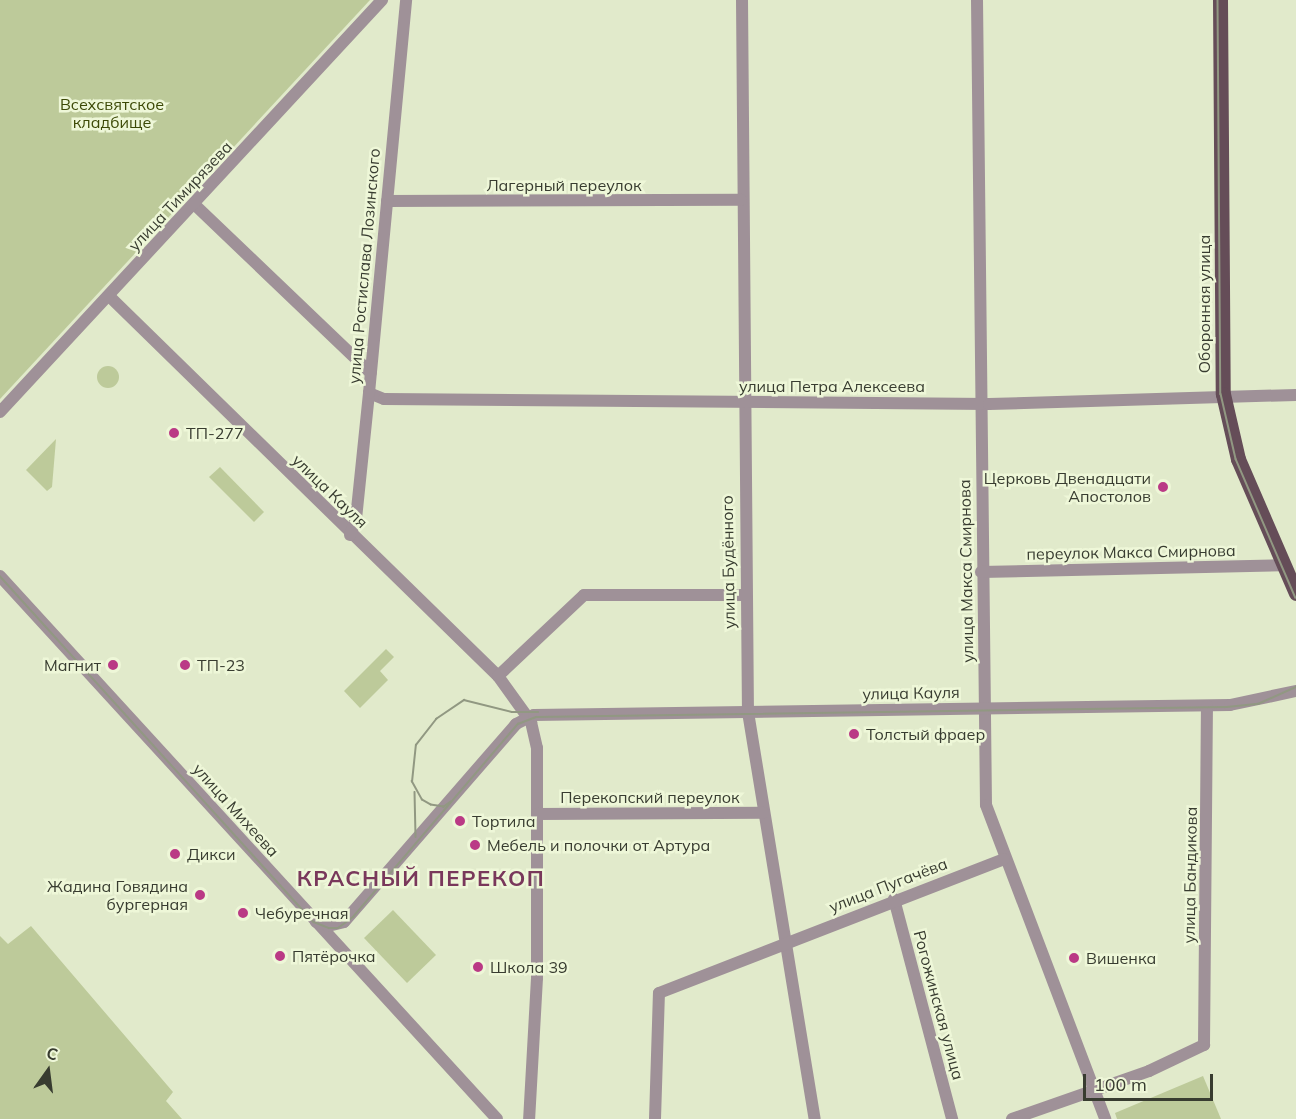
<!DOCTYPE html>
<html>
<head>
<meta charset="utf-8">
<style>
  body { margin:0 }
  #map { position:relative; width:1296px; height:1119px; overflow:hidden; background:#e1eacb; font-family:Mulish,sans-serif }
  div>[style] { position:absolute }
  .green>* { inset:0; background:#bdca9a }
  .round { border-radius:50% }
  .minor>* { height:12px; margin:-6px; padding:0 6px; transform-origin:6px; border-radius:6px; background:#9f9198 }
  .major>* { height:15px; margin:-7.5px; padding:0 7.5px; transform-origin:7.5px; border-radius:7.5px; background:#654d58 }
  .tram>* { height:1.5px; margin:-0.75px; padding:0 0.75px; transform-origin:0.75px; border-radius:0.75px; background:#919882 }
  .dots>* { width:16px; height:16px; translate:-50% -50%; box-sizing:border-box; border:3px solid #eef7d8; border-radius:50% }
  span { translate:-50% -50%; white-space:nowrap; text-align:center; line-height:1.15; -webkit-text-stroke:5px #eef7d8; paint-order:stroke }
  .park-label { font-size:16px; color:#3c4906 }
  .street-label { font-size:16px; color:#383c30 }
  .poi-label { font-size:16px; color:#383c30 }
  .left { translate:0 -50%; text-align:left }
  .right { translate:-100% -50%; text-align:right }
  .district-label { font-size:22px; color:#79385b; font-weight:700; letter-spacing:1.5px }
  .north { position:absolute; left:18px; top:1041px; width:60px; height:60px; -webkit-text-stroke:4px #eef7d8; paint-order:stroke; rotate:14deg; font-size:16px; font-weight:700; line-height:24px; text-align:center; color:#383c30 }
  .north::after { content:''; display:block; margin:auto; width:21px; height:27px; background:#383c30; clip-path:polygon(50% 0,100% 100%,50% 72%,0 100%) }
  .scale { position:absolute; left:1083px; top:1074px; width:130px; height:27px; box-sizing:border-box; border:3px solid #383c30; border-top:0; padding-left:8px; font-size:18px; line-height:21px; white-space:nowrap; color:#383c30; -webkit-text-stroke:4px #eef7d8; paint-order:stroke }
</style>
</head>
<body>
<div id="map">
  <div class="green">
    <div style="clip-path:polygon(0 0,370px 0,0 399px)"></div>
    <div class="round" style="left:97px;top:366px;width:22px;height:22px"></div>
    <div style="clip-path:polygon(56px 439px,52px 487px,47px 491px,26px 470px)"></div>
    <div style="clip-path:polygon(220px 467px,264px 512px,254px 522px,209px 477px)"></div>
    <div style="clip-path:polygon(386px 649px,394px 657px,380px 671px,388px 680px,360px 708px,344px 691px)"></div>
    <div style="clip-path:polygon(393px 910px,436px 955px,407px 983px,364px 938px)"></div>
    <div style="clip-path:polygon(31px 926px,173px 1092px,166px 1101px,182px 1119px,0 1119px,0 936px,8px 944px)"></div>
    <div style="clip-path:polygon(1203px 1076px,1221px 1119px,1117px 1119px,1115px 1113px)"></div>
  </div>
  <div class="minor">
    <div style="left:742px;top:0;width:712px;rotate:89.52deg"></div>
    <div style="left:748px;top:712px;width:412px;rotate:80.7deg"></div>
    <div style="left:977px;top:0;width:805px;rotate:89.36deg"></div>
    <div style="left:986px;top:805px;width:336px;rotate:69.2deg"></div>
    <div style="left:387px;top:201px;width:354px;rotate:-0.2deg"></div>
    <div style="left:195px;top:205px;width:243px;rotate:43.7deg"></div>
    <div style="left:109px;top:296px;width:544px;rotate:44.33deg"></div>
    <div style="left:498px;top:676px;width:57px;rotate:54.3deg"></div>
    <div style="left:531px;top:722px;width:27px;rotate:77deg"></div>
    <div style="left:537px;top:748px;width:230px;rotate:90deg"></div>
    <div style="left:537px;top:978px;width:141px;rotate:93.2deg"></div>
    <div style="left:369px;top:393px;width:16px;rotate:22deg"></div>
    <div style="left:384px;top:399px;width:605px;rotate:0.47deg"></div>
    <div style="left:989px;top:404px;width:307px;rotate:-1.7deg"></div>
    <div style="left:0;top:412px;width:562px;rotate:-47.16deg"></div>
    <div style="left:350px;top:535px;width:17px;rotate:-69deg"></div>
    <div style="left:356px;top:519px;width:127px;rotate:-84.1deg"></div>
    <div style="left:369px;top:393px;width:395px;rotate:-84.6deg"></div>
    <div style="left:981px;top:572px;width:301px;rotate:-1.3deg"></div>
    <div style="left:0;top:576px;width:736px;rotate:47.53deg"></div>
    <div style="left:498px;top:676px;width:118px;rotate:-43.3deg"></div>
    <div style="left:584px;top:595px;width:161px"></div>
    <div style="left:537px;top:814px;width:226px;rotate:-0.3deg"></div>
    <div style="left:894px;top:899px;width:228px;rotate:75.2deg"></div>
    <div style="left:316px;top:922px;width:13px;rotate:18deg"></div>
    <div style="left:328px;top:926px;width:16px;rotate:-14deg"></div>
    <div style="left:344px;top:922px;width:262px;rotate:-49deg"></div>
    <div style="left:516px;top:724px;width:20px;rotate:-27deg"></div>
    <div style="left:534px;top:715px;width:696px;rotate:-0.82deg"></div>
    <div style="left:1230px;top:705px;width:67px;rotate:-12deg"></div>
    <div style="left:655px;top:1119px;width:126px;rotate:-88.2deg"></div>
    <div style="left:659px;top:993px;width:370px;rotate:-21.2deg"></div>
    <div style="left:1012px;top:1119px;width:145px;rotate:-19.3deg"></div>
    <div style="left:1149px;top:1071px;width:61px;rotate:-25.3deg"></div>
    <div style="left:1204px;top:1045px;width:339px;rotate:-89.5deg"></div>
  </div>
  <div class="major">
    <div style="left:1220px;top:0;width:394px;rotate:89.6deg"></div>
    <div style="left:1223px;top:394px;width:67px;rotate:77deg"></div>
    <div style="left:1238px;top:459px;width:146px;rotate:66.6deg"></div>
  </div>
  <div class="tram">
    <div style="left:1218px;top:0;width:394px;rotate:89.6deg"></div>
    <div style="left:1221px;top:394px;width:67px;rotate:77deg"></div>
    <div style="left:1236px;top:459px;width:151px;rotate:66.7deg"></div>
    <div style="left:0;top:576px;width:467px;rotate:47.8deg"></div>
    <div style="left:314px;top:922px;width:16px;rotate:22deg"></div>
    <div style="left:329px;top:928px;width:9px"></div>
    <div style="left:338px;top:928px;width:19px;rotate:-36deg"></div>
    <div style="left:353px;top:917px;width:254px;rotate:-49.5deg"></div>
    <div style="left:518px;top:724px;width:19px;rotate:-21deg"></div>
    <div style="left:536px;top:717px;width:691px;rotate:-0.83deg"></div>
    <div style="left:1227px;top:707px;width:31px;rotate:-6deg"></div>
    <div style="left:1258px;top:704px;width:42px;rotate:-24.1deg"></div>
    <div style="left:415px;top:792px;width:45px;rotate:88.7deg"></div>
    <div style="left:451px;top:802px;width:9px;rotate:144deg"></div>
    <div style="left:444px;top:807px;width:13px;rotate:-171deg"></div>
    <div style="left:431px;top:805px;width:10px;rotate:-151deg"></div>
    <div style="left:422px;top:800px;width:21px;rotate:-119deg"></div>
    <div style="left:412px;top:782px;width:37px;rotate:-84deg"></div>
    <div style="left:416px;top:745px;width:33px;rotate:-52deg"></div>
    <div style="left:436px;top:719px;width:34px;rotate:-34deg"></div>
    <div style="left:464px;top:700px;width:49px;rotate:14deg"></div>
    <div style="left:512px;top:712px;width:26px"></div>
  </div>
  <div class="dots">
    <div style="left:174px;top:433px;background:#ba3a85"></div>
    <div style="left:1163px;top:487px;background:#ba3a85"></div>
    <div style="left:113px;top:665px;background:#ba3a85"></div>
    <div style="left:185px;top:665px;background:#ba3a85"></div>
    <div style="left:854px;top:734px;background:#ba3a85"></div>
    <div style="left:460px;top:821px;background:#ba3a85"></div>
    <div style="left:475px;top:845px;background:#ba3a85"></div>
    <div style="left:175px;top:854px;background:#ba3a85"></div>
    <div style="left:200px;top:895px;background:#ba3a85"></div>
    <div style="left:243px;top:913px;background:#ba3a85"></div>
    <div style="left:280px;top:956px;background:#ba3a85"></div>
    <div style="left:1074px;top:958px;background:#ba3a85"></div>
    <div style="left:478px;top:967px;background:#ba3a85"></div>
  </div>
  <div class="park-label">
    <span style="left:112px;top:113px">Всехсвятское<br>кладбище</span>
  </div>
  <div class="street-label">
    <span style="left:564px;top:185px">Лагерный переулок</span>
    <span style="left:180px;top:196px;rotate:-47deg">улица Тимирязева</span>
    <span style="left:364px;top:266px;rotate:-85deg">улица Ростислава Лозинского</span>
    <span style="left:1204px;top:304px;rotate:-90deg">Оборонная улица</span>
    <span style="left:832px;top:386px">улица Петра Алексеева</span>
    <span style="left:330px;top:491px;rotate:44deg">улица Кауля</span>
    <span style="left:1131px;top:552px;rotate:-1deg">переулок Макса Смирнова</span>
    <span style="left:728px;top:562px;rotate:-91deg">улица Будённого</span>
    <span style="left:966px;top:571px;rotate:-91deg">улица Макса Смирнова</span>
    <span style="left:911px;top:693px;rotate:-1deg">улица Кауля</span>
    <span style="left:650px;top:797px">Перекопский переулок</span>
    <span style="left:236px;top:810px;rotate:48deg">улица Михеева</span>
    <span style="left:1190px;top:875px;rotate:-89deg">улица Бандикова</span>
    <span style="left:888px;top:885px;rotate:-21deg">улица Пугачёва</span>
    <span style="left:939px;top:1005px;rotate:75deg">Рогожинская улица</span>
  </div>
  <div class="poi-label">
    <span class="left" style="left:186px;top:433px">ТП-277</span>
    <span class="right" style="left:1151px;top:487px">Церковь Двенадцати<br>Апостолов</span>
    <span class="right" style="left:101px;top:665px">Магнит</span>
    <span class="left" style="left:197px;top:665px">ТП-23</span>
    <span class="left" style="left:866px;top:734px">Толстый фраер</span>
    <span class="left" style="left:472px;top:821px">Тортила</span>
    <span class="left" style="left:487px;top:845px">Мебель и полочки от Артура</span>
    <span class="left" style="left:187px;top:854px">Дикси</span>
    <span class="right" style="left:188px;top:895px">Жадина Говядина<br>бургерная</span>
    <span class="left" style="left:255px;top:913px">Чебуречная</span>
    <span class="left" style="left:292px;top:956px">Пятёрочка</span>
    <span class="left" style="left:1086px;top:958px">Вишенка</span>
    <span class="left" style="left:490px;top:967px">Школа 39</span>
  </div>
  <div class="district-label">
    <span style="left:421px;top:879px">КРАСНЫЙ ПЕРЕКОП</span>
  </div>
  <div class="north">С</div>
  <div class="scale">100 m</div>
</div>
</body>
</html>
